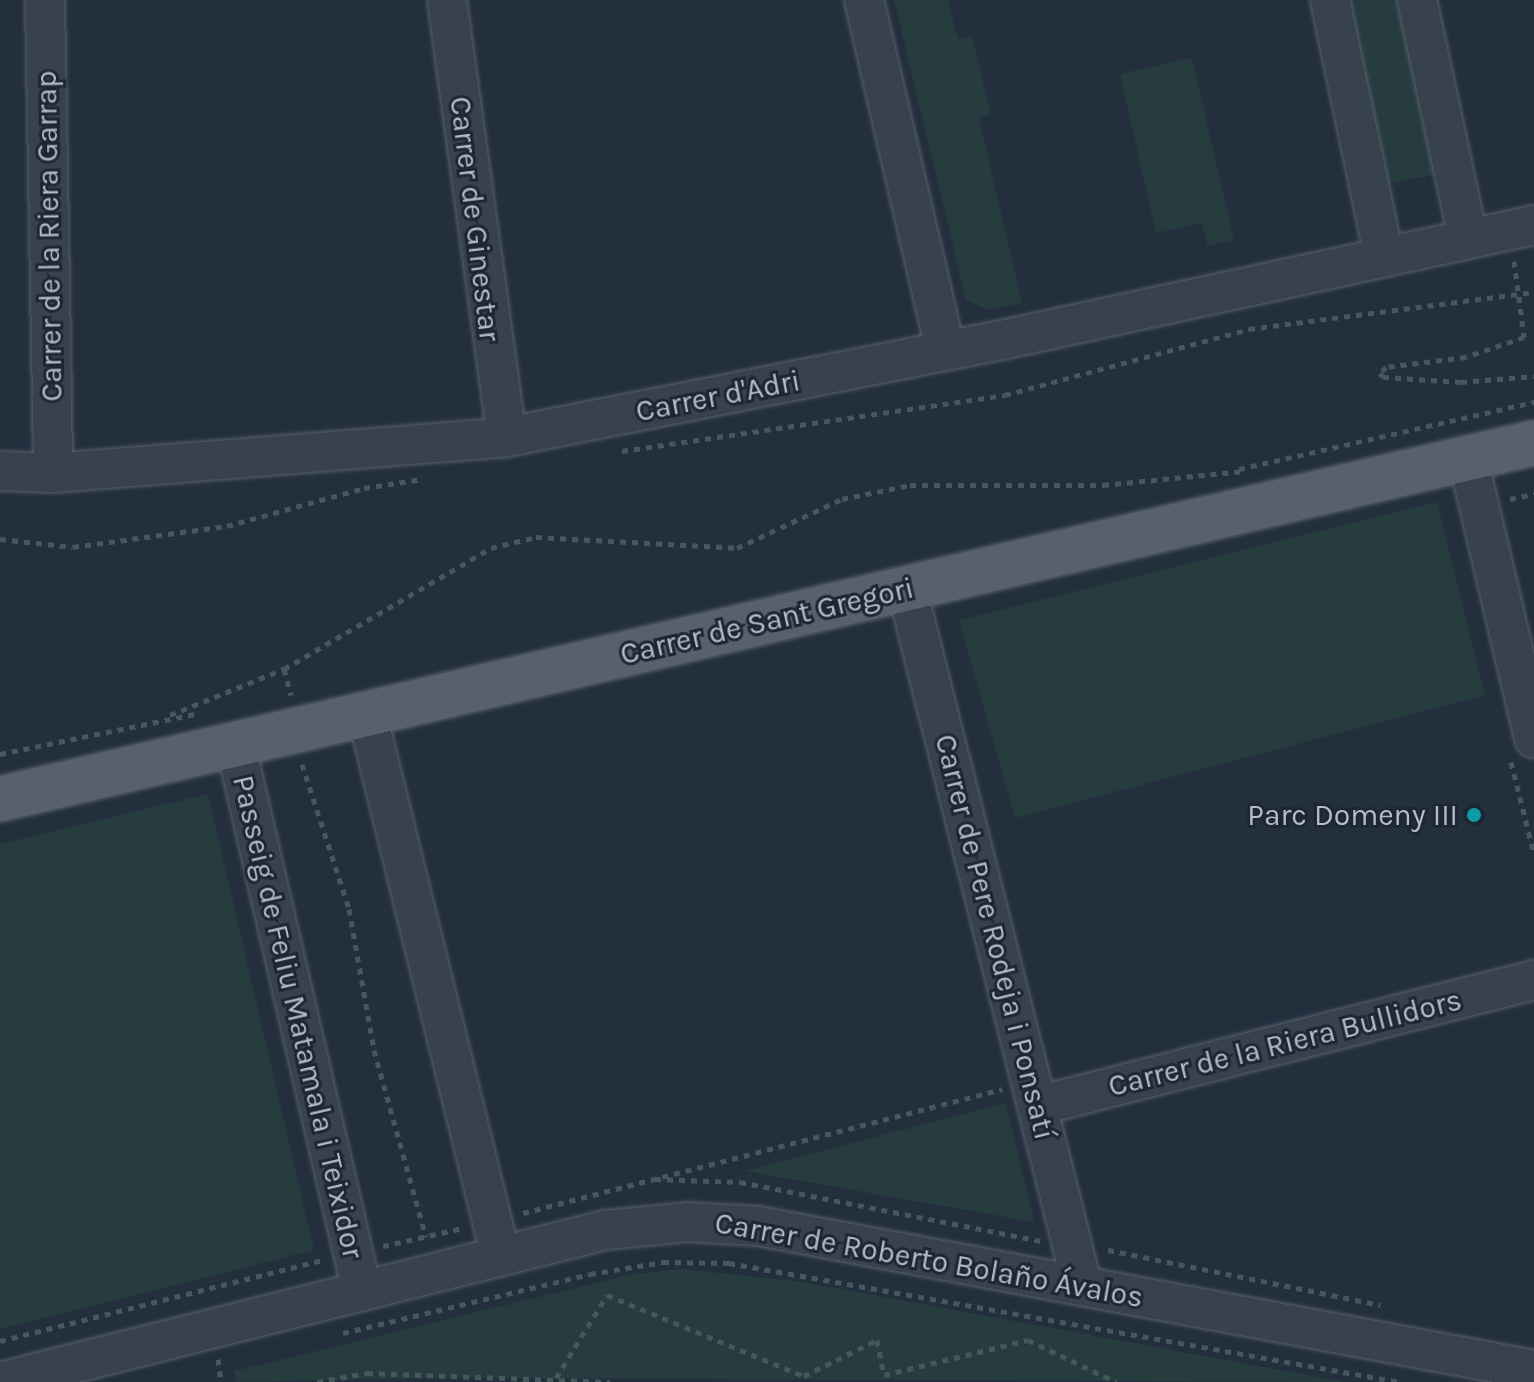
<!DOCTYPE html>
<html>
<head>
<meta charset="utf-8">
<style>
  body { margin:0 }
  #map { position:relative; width:1534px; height:1382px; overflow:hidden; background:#242f3e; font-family:Karla,sans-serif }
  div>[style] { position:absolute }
  .green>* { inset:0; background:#263c3f }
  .path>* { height:5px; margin-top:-2.5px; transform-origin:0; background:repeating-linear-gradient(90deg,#44595c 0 6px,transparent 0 12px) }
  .roads { filter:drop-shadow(0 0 2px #565f6c) drop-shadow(0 0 2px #565f6c) }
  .minor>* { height:38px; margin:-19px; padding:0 19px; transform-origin:19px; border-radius:19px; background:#38414e }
  .major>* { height:44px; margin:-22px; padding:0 22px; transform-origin:22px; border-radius:22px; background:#56606e }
  .dots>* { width:22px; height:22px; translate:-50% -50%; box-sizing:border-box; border:4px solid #1d2633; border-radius:50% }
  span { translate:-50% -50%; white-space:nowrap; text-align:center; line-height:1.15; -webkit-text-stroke:6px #1d2633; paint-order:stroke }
  .street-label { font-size:30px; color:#b4bcc9 }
  .poi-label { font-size:30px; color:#b4bcc9 }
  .right { translate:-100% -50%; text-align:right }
</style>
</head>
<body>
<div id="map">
  <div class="green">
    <div style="clip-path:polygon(894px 0,948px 0,958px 39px,972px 37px,991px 114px,979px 118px,1022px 303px,988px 310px,966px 300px)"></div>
    <div style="clip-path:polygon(1342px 0,1403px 0,1439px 174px,1381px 185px)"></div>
    <div style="clip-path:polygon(1192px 58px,1234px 240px,1208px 246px,1202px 223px,1156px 233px,1120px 74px)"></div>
    <div style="clip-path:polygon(1437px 502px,1485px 695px,1015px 818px,959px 620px)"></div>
    <div style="clip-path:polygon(208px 794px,314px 1250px,0 1329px,0 844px)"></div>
    <div style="clip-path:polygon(1006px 1103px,1034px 1222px,745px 1171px)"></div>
    <div style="clip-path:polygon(683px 1269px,803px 1282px,1345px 1382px,428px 1378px,237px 1382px,234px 1371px,633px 1274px)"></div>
  </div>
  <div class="path">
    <div style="left:1514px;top:261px;width:77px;rotate:82.5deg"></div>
    <div style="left:1524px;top:337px;width:61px;rotate:161deg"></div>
    <div style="left:1466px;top:357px;width:81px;rotate:172.9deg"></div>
    <div style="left:1386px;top:367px;width:8px;rotate:135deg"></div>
    <div style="left:1380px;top:373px;width:5px;rotate:53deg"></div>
    <div style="left:1383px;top:377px;width:78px;rotate:3.7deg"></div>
    <div style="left:1461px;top:382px;width:73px;rotate:-4.7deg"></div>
    <div style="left:622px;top:451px;width:387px;rotate:-8.3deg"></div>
    <div style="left:1005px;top:395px;width:253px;rotate:-15.1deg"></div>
    <div style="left:1249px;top:329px;width:287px;rotate:-7.4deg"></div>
    <div style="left:1239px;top:469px;width:303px;rotate:-12.8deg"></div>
    <div style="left:1510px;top:499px;width:25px;rotate:-12deg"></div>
    <div style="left:0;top:539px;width:73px;rotate:6.3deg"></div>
    <div style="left:73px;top:547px;width:155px;rotate:-7.8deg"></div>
    <div style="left:227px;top:526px;width:142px;rotate:-15.5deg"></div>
    <div style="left:364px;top:488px;width:59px;rotate:-8.8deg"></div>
    <div style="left:284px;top:669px;width:27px;rotate:75deg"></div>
    <div style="left:170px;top:715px;width:123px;rotate:-22deg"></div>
    <div style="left:284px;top:669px;width:240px;rotate:-30.3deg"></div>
    <div style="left:491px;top:548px;width:46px;rotate:-13.7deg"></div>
    <div style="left:536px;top:537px;width:201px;rotate:3.1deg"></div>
    <div style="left:737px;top:548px;width:116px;rotate:-25deg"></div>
    <div style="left:842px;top:499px;width:69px;rotate:-11.6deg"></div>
    <div style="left:910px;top:485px;width:193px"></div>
    <div style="left:1103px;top:485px;width:142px;rotate:-5.7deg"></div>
    <div style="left:0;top:754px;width:199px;rotate:-11.6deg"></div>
    <div style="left:1511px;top:762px;width:95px;rotate:76deg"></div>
    <div style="left:302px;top:764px;width:152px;rotate:72deg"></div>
    <div style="left:349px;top:909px;width:143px;rotate:79.9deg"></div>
    <div style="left:374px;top:1050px;width:194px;rotate:74.5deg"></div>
    <div style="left:655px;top:1179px;width:85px;rotate:2deg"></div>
    <div style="left:740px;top:1182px;width:306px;rotate:11.1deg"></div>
    <div style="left:523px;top:1213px;width:495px;rotate:-14.5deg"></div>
    <div style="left:383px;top:1246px;width:82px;rotate:-12.7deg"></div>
    <div style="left:1108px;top:1250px;width:278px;rotate:11.4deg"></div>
    <div style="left:343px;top:1333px;width:254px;rotate:-13.4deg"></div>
    <div style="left:590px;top:1274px;width:74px;rotate:-9.3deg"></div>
    <div style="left:663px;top:1262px;width:66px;rotate:0.9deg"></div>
    <div style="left:729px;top:1263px;width:681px;rotate:10.06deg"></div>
    <div style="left:0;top:1341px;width:333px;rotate:-14.1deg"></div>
    <div style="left:218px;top:1359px;width:23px;rotate:83deg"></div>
    <div style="left:556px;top:1378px;width:97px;rotate:-58.4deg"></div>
    <div style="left:607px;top:1295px;width:213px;rotate:22.4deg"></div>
    <div style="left:804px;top:1376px;width:81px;rotate:-26.3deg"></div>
    <div style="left:877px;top:1340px;width:36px;rotate:79deg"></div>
    <div style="left:884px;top:1375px;width:148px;rotate:-13.7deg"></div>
    <div style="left:1028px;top:1340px;width:98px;rotate:25.5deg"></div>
    <div style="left:317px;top:1382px;width:51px;rotate:-10.2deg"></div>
    <div style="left:367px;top:1373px;width:243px;rotate:2.1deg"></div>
  </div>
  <div class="roads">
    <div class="minor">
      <div style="left:45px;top:0;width:473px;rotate:89deg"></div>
      <div style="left:447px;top:0;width:441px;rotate:82.2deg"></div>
      <div style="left:864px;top:0;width:360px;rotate:76.9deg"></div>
      <div style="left:1330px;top:0;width:263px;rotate:78.1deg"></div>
      <div style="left:1417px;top:0;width:243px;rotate:77.9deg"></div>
      <div style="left:1468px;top:459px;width:287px;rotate:76.7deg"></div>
      <div style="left:0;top:471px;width:53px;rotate:2.2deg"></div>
      <div style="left:53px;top:473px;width:455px;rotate:-4.5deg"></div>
      <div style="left:507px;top:437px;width:499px;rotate:-11.1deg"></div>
      <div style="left:997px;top:341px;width:549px;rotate:-12.19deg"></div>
      <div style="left:907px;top:589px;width:717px;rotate:75.87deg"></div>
      <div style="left:367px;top:714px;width:559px;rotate:76.14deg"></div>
      <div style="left:235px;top:743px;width:563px;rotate:76.95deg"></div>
      <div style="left:1037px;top:1106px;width:513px;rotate:-14.23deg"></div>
      <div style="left:0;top:1382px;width:624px;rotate:-14.1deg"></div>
      <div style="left:605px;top:1230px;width:83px;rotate:-5.5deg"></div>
      <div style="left:688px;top:1222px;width:70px;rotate:3.3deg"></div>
      <div style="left:758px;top:1226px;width:789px;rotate:10.51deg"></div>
    </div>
    <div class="major">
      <div style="left:0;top:799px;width:1575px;rotate:-13.07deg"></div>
    </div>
  </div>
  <div class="dots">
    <div style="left:1474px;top:815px;background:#0f9aa8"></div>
  </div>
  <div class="street-label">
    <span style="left:475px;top:219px;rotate:83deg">Carrer de Ginestar</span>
    <span style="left:49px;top:236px;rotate:-91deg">Carrer de la Riera Garrap</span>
    <span style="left:718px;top:396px;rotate:-11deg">Carrer d'Adri</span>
    <span style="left:767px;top:621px;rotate:-13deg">Carrer de Sant Gregori</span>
    <span style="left:995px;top:937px;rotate:76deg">Carrer de Pere Rodeja i Ponsatí</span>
    <span style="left:298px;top:1017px;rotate:77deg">Passeig de Feliu Matamala i Teixidor</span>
    <span style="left:1285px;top:1043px;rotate:-14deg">Carrer de la Riera Bullidors</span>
    <span style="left:929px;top:1260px;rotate:10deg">Carrer de Roberto Bolaño Ávalos</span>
  </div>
  <div class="poi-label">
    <span class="right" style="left:1458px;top:815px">Parc Domeny III</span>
  </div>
</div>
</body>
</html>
